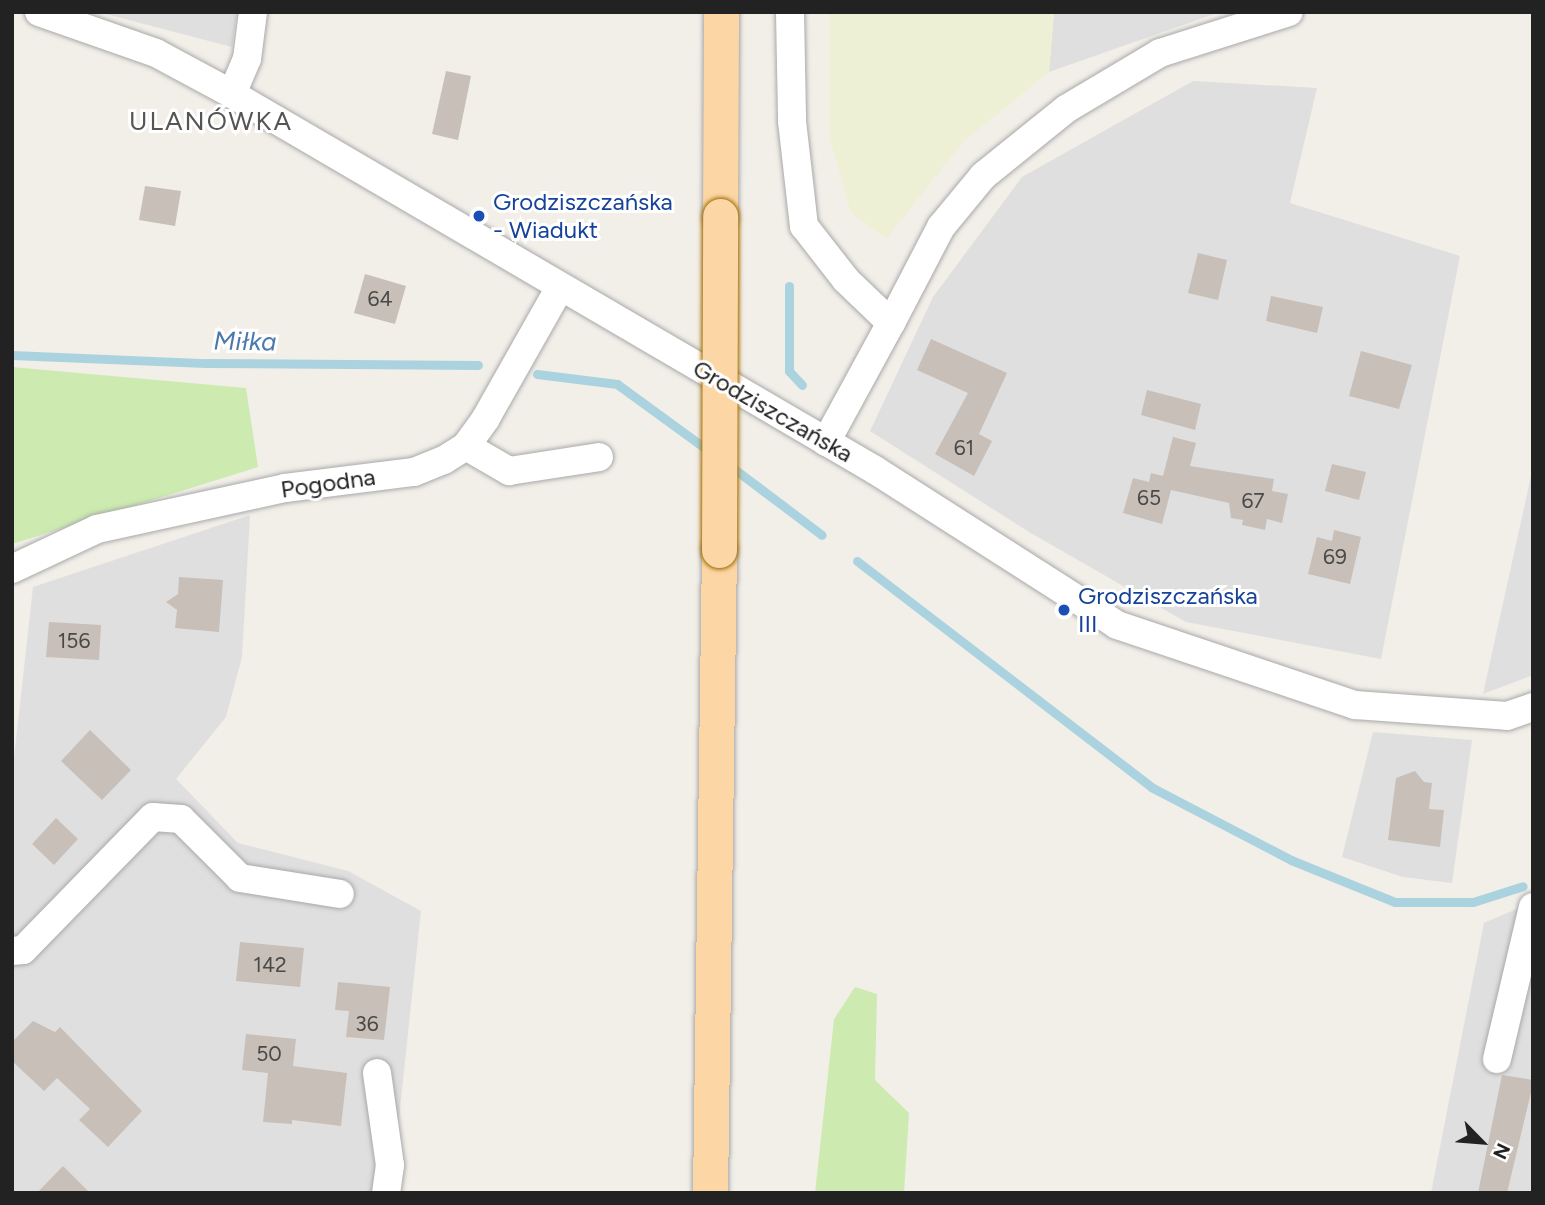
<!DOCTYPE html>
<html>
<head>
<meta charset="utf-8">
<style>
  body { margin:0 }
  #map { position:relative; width:1545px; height:1205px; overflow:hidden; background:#f2efe9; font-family:Figtree,sans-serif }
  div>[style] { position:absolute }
  .residential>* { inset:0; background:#e0dfdf }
  .farmland>* { inset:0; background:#eef0d5 }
  .grass>* { inset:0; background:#cdebb0 }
  .stream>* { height:9px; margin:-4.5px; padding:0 4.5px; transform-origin:4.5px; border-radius:4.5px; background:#aad3df }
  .building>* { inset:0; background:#c7bfb8 }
  .roads { filter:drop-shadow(0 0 2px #a9a9a9) drop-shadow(0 0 2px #a9a9a9) }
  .minor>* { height:28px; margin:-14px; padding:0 14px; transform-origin:14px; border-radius:14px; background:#fff }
  .major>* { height:35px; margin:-17.5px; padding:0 17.5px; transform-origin:17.5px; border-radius:17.5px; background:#fcd6a4 }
  .bridges { filter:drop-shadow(0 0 2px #a06b00) drop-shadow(0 0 2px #a06b00) }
  .major-bridge>* { height:35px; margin:-17.5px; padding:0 17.5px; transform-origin:17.5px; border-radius:17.5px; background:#fcd6a4 }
  .dots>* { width:19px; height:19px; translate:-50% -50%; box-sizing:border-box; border:4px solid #fff; border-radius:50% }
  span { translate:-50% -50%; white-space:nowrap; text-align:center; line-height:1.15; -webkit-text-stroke:6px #fff; paint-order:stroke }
  .number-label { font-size:21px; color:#4b4948 }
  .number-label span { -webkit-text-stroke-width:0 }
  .transit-label { font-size:24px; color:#164399 }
  .left { translate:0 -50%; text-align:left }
  .street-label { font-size:24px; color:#222 }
  .neighbourhood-label { font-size:26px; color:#555; letter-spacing:2px }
  .water-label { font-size:26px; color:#4a7aab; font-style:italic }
  .frame { position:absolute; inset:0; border:14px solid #222; pointer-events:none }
  .north { position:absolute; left:1447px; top:1107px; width:70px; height:70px; -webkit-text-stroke:5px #fff; paint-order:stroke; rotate:115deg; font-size:19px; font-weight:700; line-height:28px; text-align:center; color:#222 }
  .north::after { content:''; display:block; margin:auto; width:24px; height:32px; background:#222; clip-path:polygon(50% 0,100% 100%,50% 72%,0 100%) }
</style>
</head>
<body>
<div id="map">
  <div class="residential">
    <div style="clip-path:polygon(98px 12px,237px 12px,232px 47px)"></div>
    <div style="clip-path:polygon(1054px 12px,1220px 12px,1049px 72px)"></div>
    <div style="clip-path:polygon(1193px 81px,1317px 88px,1290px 203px,1460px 256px,1381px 659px,1186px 622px,1029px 532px,870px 431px,933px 297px,1022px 177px)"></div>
    <div style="clip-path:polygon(1533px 467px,1533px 675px,1483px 694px)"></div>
    <div style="clip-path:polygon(250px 515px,242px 657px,226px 717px,176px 779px,238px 843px,348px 871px,421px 911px,391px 1193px,12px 1193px,12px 776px,33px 587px)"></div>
    <div style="clip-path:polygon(1373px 732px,1472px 740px,1452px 883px,1403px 877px,1342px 857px)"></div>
    <div style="clip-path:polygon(1533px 902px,1533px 1193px,1431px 1193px,1484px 923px)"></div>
  </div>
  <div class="farmland">
    <div style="clip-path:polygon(829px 12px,1054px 12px,1049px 72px,963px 142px,886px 239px,851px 213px,829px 136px)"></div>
  </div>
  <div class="grass">
    <div style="clip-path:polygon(12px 367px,246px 388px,258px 467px,12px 544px)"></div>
    <div style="clip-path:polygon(855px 987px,877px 994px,875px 1080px,909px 1113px,904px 1193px,815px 1193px,834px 1019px)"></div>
  </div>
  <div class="stream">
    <div style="left:789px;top:286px;width:85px;rotate:90deg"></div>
    <div style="left:789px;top:371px;width:19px;rotate:47deg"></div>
    <div style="left:12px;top:355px;width:194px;rotate:2.4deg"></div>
    <div style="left:206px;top:363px;width:272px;rotate:0.4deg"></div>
    <div style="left:537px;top:374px;width:81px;rotate:7.1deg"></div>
    <div style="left:617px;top:384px;width:114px;rotate:36.1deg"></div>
    <div style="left:729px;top:465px;width:116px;rotate:37deg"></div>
    <div style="left:857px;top:561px;width:371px;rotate:37.5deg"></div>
    <div style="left:1151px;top:787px;width:158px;rotate:27.5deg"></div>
    <div style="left:1291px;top:860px;width:112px;rotate:22deg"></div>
    <div style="left:1395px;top:902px;width:78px"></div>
    <div style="left:1473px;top:902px;width:52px;rotate:-17.7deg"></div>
  </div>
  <div class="building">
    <div style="clip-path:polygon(446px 71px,471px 76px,458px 140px,432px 134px)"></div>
    <div style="clip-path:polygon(145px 186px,181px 191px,175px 226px,139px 220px)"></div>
    <div style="clip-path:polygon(1198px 253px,1227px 260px,1218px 300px,1188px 293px)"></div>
    <div style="clip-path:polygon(365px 274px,406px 286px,395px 324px,354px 313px)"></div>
    <div style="clip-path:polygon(1271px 296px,1323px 307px,1317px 333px,1266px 321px)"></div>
    <div style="clip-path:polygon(931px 339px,1007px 373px,979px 434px,992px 441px,974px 476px,935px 454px,968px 393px,917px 370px)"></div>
    <div style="clip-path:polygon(1361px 351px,1412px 365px,1399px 409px,1349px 396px)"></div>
    <div style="clip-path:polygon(1147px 390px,1201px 404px,1195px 430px,1141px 415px)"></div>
    <div style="clip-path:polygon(1173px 437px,1196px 443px,1190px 466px,1274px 479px,1272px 491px,1288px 494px,1282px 523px,1267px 519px,1265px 530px,1242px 525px,1243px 520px,1231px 518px,1229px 503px,1171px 490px,1162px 524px,1123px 513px,1133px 478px,1149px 482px,1151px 473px,1163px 476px)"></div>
    <div style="clip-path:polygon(1332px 464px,1366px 472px,1359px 500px,1325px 491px)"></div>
    <div style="clip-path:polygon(1334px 530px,1361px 537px,1350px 584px,1308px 574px,1317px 537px,1332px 541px)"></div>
    <div style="clip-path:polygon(179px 577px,223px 580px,219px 632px,175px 628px,177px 610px,166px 602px,178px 594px)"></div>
    <div style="clip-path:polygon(49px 622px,101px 625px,99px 660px,46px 657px)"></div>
    <div style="clip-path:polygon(90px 730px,131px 770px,102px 800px,61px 761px)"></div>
    <div style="clip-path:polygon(1415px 771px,1424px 782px,1432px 783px,1429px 809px,1444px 810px,1440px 847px,1388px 840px,1396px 778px)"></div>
    <div style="clip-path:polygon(56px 818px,78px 839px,54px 865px,32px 844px)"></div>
    <div style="clip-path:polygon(240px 942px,304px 948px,300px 987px,236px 981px)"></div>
    <div style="clip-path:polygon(338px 982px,390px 987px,384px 1040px,346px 1037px,349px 1011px,335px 1010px)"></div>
    <div style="clip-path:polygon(33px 1021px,55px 1032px,60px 1027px,142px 1111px,108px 1147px,79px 1120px,90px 1109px,57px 1078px,44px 1091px,12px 1061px,12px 1042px)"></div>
    <div style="clip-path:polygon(246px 1034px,296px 1039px,293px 1066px,347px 1073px,341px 1126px,292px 1120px,292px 1124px,263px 1122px,268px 1073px,242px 1070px)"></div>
    <div style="clip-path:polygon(1502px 1075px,1533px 1080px,1533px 1084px,1507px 1193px,1478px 1193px)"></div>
    <div style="clip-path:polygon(63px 1166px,90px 1193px,37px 1193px)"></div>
  </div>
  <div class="roads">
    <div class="minor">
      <div style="left:39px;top:12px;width:124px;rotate:19.3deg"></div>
      <div style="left:156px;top:53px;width:86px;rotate:28.3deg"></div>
      <div style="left:232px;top:94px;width:745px;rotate:30.32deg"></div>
      <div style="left:875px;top:470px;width:287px;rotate:32.6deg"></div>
      <div style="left:1117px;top:625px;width:251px;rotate:18.6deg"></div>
      <div style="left:1355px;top:705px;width:152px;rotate:4.1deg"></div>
      <div style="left:1507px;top:716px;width:28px;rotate:-19deg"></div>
      <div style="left:790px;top:12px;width:109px;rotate:88.9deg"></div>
      <div style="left:792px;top:121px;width:106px;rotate:83.5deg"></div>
      <div style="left:804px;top:226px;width:68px;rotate:52.1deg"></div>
      <div style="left:846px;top:280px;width:62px;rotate:43.7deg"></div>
      <div style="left:891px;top:323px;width:108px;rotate:-62.5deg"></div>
      <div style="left:941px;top:227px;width:66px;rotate:-50.5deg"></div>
      <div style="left:983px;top:176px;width:107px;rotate:-38.9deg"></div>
      <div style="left:1066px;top:109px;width:109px;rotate:-30.8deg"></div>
      <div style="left:1160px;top:53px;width:135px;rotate:-17.6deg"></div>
      <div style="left:232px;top:94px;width:38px;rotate:-67deg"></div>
      <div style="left:247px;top:59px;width:47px;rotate:-82.7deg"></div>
      <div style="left:826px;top:442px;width:136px;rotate:-61.4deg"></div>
      <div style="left:466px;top:446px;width:50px;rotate:30.2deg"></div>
      <div style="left:509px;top:471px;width:91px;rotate:-8.8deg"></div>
      <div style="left:12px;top:569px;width:94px;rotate:-25.2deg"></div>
      <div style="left:97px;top:529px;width:192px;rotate:-12.3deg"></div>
      <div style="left:285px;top:488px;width:130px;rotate:-7.1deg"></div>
      <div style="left:414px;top:472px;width:32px;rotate:-22deg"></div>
      <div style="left:444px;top:460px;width:26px;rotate:-32deg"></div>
      <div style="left:466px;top:446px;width:34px;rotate:-54deg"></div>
      <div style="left:486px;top:418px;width:150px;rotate:-60.5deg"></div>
      <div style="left:12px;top:951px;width:11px;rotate:-5deg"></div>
      <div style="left:23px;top:950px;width:186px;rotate:-45.7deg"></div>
      <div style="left:153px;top:817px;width:28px;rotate:4deg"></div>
      <div style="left:181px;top:819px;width:83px;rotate:45deg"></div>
      <div style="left:240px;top:878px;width:101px;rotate:9.1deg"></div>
      <div style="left:1497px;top:1059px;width:156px;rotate:-76.7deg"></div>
      <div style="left:377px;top:1073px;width:93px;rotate:82deg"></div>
      <div style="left:390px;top:1165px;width:28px;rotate:98deg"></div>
    </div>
    <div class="major">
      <div style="left:720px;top:216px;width:204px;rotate:-89.7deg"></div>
      <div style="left:710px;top:1193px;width:643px;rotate:-89.2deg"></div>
    </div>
  </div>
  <div class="bridges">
    <div class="major-bridge">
      <div style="left:719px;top:550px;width:334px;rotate:-89.8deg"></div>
    </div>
  </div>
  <div class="dots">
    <div style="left:479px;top:216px;background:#1a4fb4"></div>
    <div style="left:1064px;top:610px;background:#1a4fb4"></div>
  </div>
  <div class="number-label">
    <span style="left:380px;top:299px">64</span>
    <span style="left:964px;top:448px">61</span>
    <span style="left:1149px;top:498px">65</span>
    <span style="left:1253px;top:501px">67</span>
    <span style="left:1335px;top:557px">69</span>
    <span style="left:74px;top:641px">156</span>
    <span style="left:270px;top:965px">142</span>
    <span style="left:367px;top:1024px">36</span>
    <span style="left:269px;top:1054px">50</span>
  </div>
  <div class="transit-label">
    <span class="left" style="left:493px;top:216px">Grodziszczańska<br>- Wiadukt</span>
    <span class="left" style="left:1078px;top:610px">Grodziszczańska<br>III</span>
  </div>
  <div class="street-label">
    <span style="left:773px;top:411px;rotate:30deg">Grodziszczańska</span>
    <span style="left:328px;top:483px;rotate:-8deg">Pogodna</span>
  </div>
  <div class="neighbourhood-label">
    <span style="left:211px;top:122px">ULANÓWKA</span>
  </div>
  <div class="water-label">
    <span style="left:245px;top:342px;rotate:1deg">Miłka</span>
  </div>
  <div class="frame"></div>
  <div class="north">N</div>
</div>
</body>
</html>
